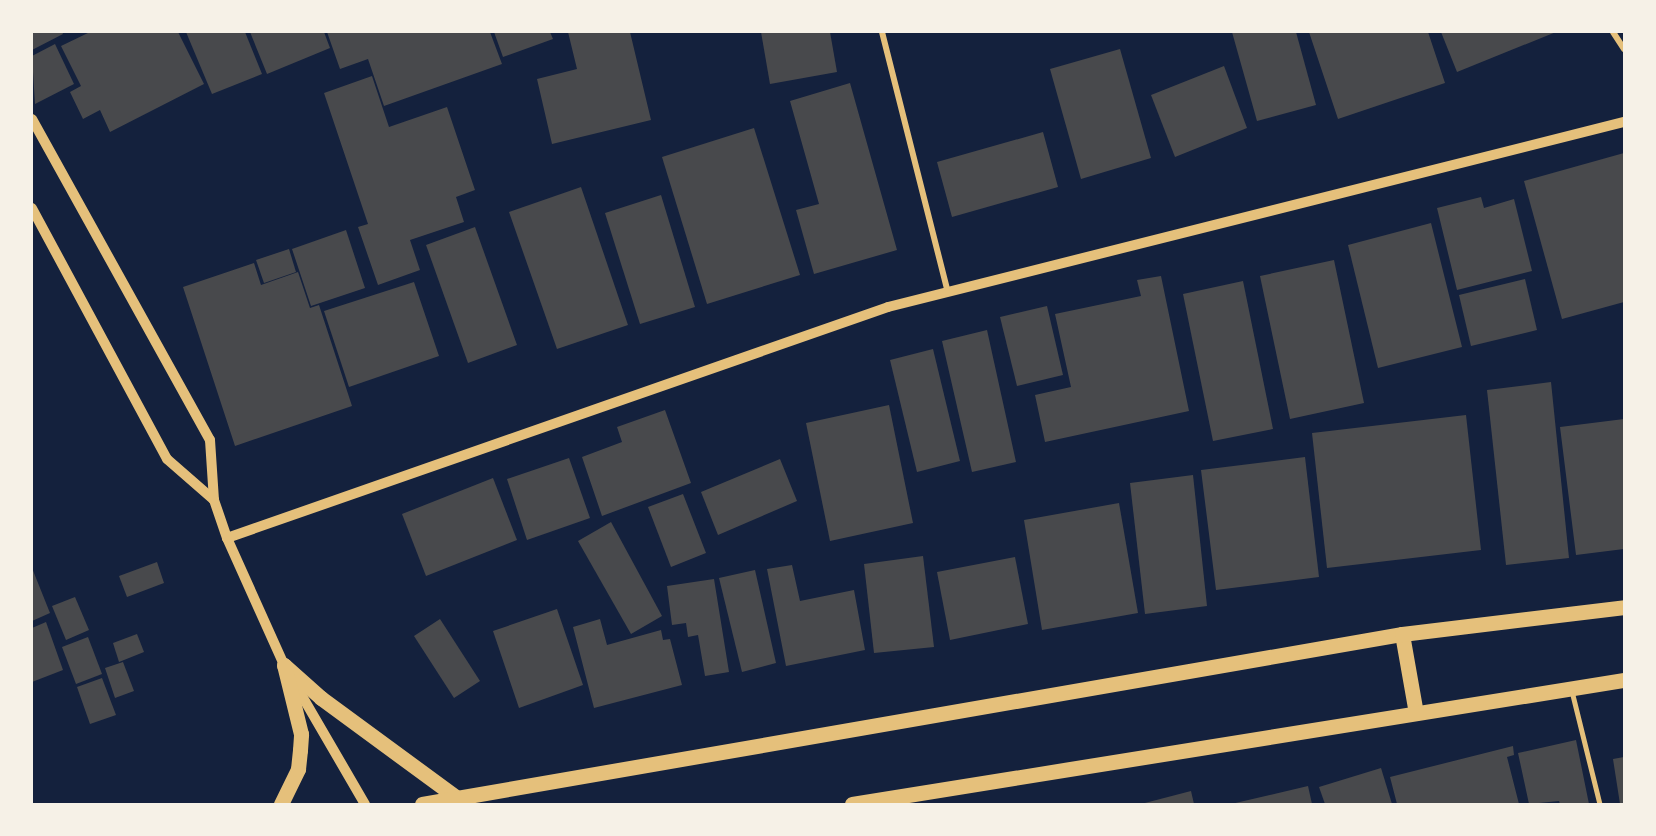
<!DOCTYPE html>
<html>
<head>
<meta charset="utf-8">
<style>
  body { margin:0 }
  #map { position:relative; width:1656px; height:836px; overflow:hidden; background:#14213d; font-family:Inter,sans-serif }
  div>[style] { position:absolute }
  .building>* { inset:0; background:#48494c }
  .service>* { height:4.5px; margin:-2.25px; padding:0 2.25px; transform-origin:2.25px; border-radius:2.25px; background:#e5c07b }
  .minor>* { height:6px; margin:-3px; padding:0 3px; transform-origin:3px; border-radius:3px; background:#e5c07b }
  .tertiary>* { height:10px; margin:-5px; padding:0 5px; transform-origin:5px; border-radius:5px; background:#e5c07b }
  .primary>* { height:15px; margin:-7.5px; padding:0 7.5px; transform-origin:7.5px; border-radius:7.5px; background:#e5c07b }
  span { translate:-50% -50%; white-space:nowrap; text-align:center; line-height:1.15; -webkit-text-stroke:5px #f6f1e7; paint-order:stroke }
  .frame { position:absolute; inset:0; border:33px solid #f6f1e7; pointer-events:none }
</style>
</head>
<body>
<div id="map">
  <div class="building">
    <div style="clip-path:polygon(32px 32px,62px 32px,63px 34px,32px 50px)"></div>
    <div style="clip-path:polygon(90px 32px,178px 32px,204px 84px,110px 132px,100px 110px,83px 119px,70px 92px,81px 86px,61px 46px)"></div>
    <div style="clip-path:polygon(186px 32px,245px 32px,262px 74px,212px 94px)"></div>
    <div style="clip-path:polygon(250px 32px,324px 32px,330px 48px,267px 74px)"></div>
    <div style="clip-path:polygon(327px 32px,490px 32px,502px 64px,384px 106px,368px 59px,340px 69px)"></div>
    <div style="clip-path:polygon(494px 32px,550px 32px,553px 39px,503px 57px)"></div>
    <div style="clip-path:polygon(568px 32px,630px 32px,651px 120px,552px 144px,537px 79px,577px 69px)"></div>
    <div style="clip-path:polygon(761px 32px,830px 32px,837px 72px,770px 84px)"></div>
    <div style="clip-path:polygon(1232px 32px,1296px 32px,1316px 105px,1257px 121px)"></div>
    <div style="clip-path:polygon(1309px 32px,1428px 32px,1445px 83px,1338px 119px)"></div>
    <div style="clip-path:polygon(1441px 32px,1556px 32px,1457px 72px)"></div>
    <div style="clip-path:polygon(55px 44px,74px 84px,35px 104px,32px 56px)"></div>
    <div style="clip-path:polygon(1120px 49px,1151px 158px,1081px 179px,1050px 69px)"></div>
    <div style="clip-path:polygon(1224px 66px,1247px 128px,1175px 157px,1151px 95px)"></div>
    <div style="clip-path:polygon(372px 76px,389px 127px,447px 107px,475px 190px,456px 197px,464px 222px,410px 240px,420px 270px,378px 285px,358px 227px,368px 224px,324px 93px)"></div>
    <div style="clip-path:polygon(850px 83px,897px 250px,814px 274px,796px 210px,819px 204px,790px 101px)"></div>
    <div style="clip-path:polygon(754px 128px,800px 275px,707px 304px,662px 157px)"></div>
    <div style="clip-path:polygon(1043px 132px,1058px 187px,952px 217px,937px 162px)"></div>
    <div style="clip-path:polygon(1624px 153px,1624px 302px,1562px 319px,1524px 181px)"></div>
    <div style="clip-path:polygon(581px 187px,628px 325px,557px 349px,509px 212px)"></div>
    <div style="clip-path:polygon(661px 195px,695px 307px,640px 324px,605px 213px)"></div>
    <div style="clip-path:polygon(1481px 197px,1484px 208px,1514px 199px,1532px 271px,1457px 290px,1437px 208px)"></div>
    <div style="clip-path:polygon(1431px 223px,1462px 347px,1378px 368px,1348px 245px)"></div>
    <div style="clip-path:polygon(475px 227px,517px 345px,468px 363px,426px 245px)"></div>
    <div style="clip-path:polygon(346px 230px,365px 288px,311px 306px,292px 249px)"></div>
    <div style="clip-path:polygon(289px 249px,296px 272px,264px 283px,256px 260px)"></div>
    <div style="clip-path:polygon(1334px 260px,1364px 403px,1290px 419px,1260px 276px)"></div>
    <div style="clip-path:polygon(254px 263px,261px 285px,298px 272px,310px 308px,319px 305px,352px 406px,235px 446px,183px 287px)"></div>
    <div style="clip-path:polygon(1161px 276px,1189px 411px,1045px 442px,1035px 395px,1071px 387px,1055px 314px,1141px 296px,1137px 280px)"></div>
    <div style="clip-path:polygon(1525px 279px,1537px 330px,1471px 346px,1459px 295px)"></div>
    <div style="clip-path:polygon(1243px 281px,1273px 429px,1213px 441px,1183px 294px)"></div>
    <div style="clip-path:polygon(414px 282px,439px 356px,349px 387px,324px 311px)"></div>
    <div style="clip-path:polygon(1047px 306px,1063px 375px,1017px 386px,1000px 317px)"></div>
    <div style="clip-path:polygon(987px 330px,1016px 462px,972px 472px,942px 341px)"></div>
    <div style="clip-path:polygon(933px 349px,960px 461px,917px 472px,890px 360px)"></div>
    <div style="clip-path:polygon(1551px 382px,1569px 558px,1506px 565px,1487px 390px)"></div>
    <div style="clip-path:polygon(889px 405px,913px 523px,830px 541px,806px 423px)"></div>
    <div style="clip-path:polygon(665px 410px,691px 483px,602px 516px,582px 457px,622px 442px,617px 427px)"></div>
    <div style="clip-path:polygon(1466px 415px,1481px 550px,1327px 568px,1312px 433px)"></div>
    <div style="clip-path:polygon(1624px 419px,1624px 549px,1576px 555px,1560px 427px)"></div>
    <div style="clip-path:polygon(1305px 457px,1319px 577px,1216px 590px,1201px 470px)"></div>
    <div style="clip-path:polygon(569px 458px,590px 518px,527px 540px,507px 479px)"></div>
    <div style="clip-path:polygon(780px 459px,797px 501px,718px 535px,701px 492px)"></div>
    <div style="clip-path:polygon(1193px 475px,1207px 606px,1145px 614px,1130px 483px)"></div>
    <div style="clip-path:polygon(493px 478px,517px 540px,426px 576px,402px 514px)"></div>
    <div style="clip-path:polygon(683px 494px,706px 553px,671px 567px,648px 507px)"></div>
    <div style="clip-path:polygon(1119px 503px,1138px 613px,1042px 630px,1024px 520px)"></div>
    <div style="clip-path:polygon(611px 522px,662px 616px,631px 634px,578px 541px)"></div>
    <div style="clip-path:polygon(923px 556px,934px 647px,874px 653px,864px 564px)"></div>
    <div style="clip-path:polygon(1015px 557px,1028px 624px,950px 640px,937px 572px)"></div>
    <div style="clip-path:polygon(157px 562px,164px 583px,127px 597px,119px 576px)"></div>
    <div style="clip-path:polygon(792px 565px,800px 601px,854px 590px,865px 650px,786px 666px,767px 569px)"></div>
    <div style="clip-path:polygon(32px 568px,50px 613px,32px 621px)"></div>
    <div style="clip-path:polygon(755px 570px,776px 663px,742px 672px,719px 578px)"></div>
    <div style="clip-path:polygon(714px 579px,729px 672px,705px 676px,698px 635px,688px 637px,686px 623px,672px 625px,667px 586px)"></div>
    <div style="clip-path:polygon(75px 597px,89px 630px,66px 640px,52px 606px)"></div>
    <div style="clip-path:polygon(557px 609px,583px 685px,519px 708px,493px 631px)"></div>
    <div style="clip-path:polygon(440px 619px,480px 681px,454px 698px,414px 636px)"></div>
    <div style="clip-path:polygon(600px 619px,607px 645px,661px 630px,663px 640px,670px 639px,682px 685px,594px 708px,573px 627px)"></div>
    <div style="clip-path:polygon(46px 622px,63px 670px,32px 682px,32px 628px)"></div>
    <div style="clip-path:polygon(137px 634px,144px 652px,119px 662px,113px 643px)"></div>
    <div style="clip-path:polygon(88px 637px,102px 674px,76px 684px,62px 647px)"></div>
    <div style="clip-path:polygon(123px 662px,134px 691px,115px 698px,105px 668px)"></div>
    <div style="clip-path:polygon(102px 678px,116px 715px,90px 724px,77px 687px)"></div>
    <div style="clip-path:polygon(1576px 740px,1589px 804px,1560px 804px,1559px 801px,1529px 804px,1518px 753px)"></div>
    <div style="clip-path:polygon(1513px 746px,1514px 755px,1507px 757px,1519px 804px,1397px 804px,1390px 777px)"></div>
    <div style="clip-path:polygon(1624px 757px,1624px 804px,1620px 804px,1613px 759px)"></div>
    <div style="clip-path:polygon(1381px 768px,1392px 804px,1325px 804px,1319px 787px)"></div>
    <div style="clip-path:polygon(1308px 786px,1312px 804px,1231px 804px)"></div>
    <div style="clip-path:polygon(1191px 791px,1194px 804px,1141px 804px)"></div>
  </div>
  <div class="service">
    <div style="left:1572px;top:691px;width:116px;rotate:76.1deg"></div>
  </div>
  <div class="minor">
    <div style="left:882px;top:32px;width:268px;rotate:75.8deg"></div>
    <div style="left:1613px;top:32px;width:20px;rotate:57deg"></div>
  </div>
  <div class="tertiary">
    <div style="left:32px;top:119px;width:367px;rotate:61deg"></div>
    <div style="left:210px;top:440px;width:60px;rotate:86.2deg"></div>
    <div style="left:214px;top:500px;width:62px;rotate:-138.9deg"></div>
    <div style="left:167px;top:459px;width:285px;rotate:-118.3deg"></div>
    <div style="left:214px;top:500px;width:40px;rotate:71.1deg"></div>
    <div style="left:227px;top:538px;width:139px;rotate:65.8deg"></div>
    <div style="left:284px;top:665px;width:161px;rotate:59.8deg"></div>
    <div style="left:227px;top:538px;width:700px;rotate:-19.26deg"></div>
    <div style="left:888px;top:307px;width:759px;rotate:-14.11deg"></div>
  </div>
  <div class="primary">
    <div style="left:1402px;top:634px;width:80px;rotate:80deg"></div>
    <div style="left:284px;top:665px;width:50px;rotate:41.7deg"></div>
    <div style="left:321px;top:698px;width:172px;rotate:36.3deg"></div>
    <div style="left:281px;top:804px;width:39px;rotate:-64deg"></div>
    <div style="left:298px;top:769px;width:19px;rotate:-84deg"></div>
    <div style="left:300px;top:750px;width:16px;rotate:-86deg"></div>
    <div style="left:301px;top:734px;width:71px;rotate:-103.8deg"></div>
    <div style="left:422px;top:804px;width:995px;rotate:-9.84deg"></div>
    <div style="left:1402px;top:634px;width:224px;rotate:-6.9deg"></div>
    <div style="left:852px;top:804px;width:782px;rotate:-9.13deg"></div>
  </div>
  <div class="frame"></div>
</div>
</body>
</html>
